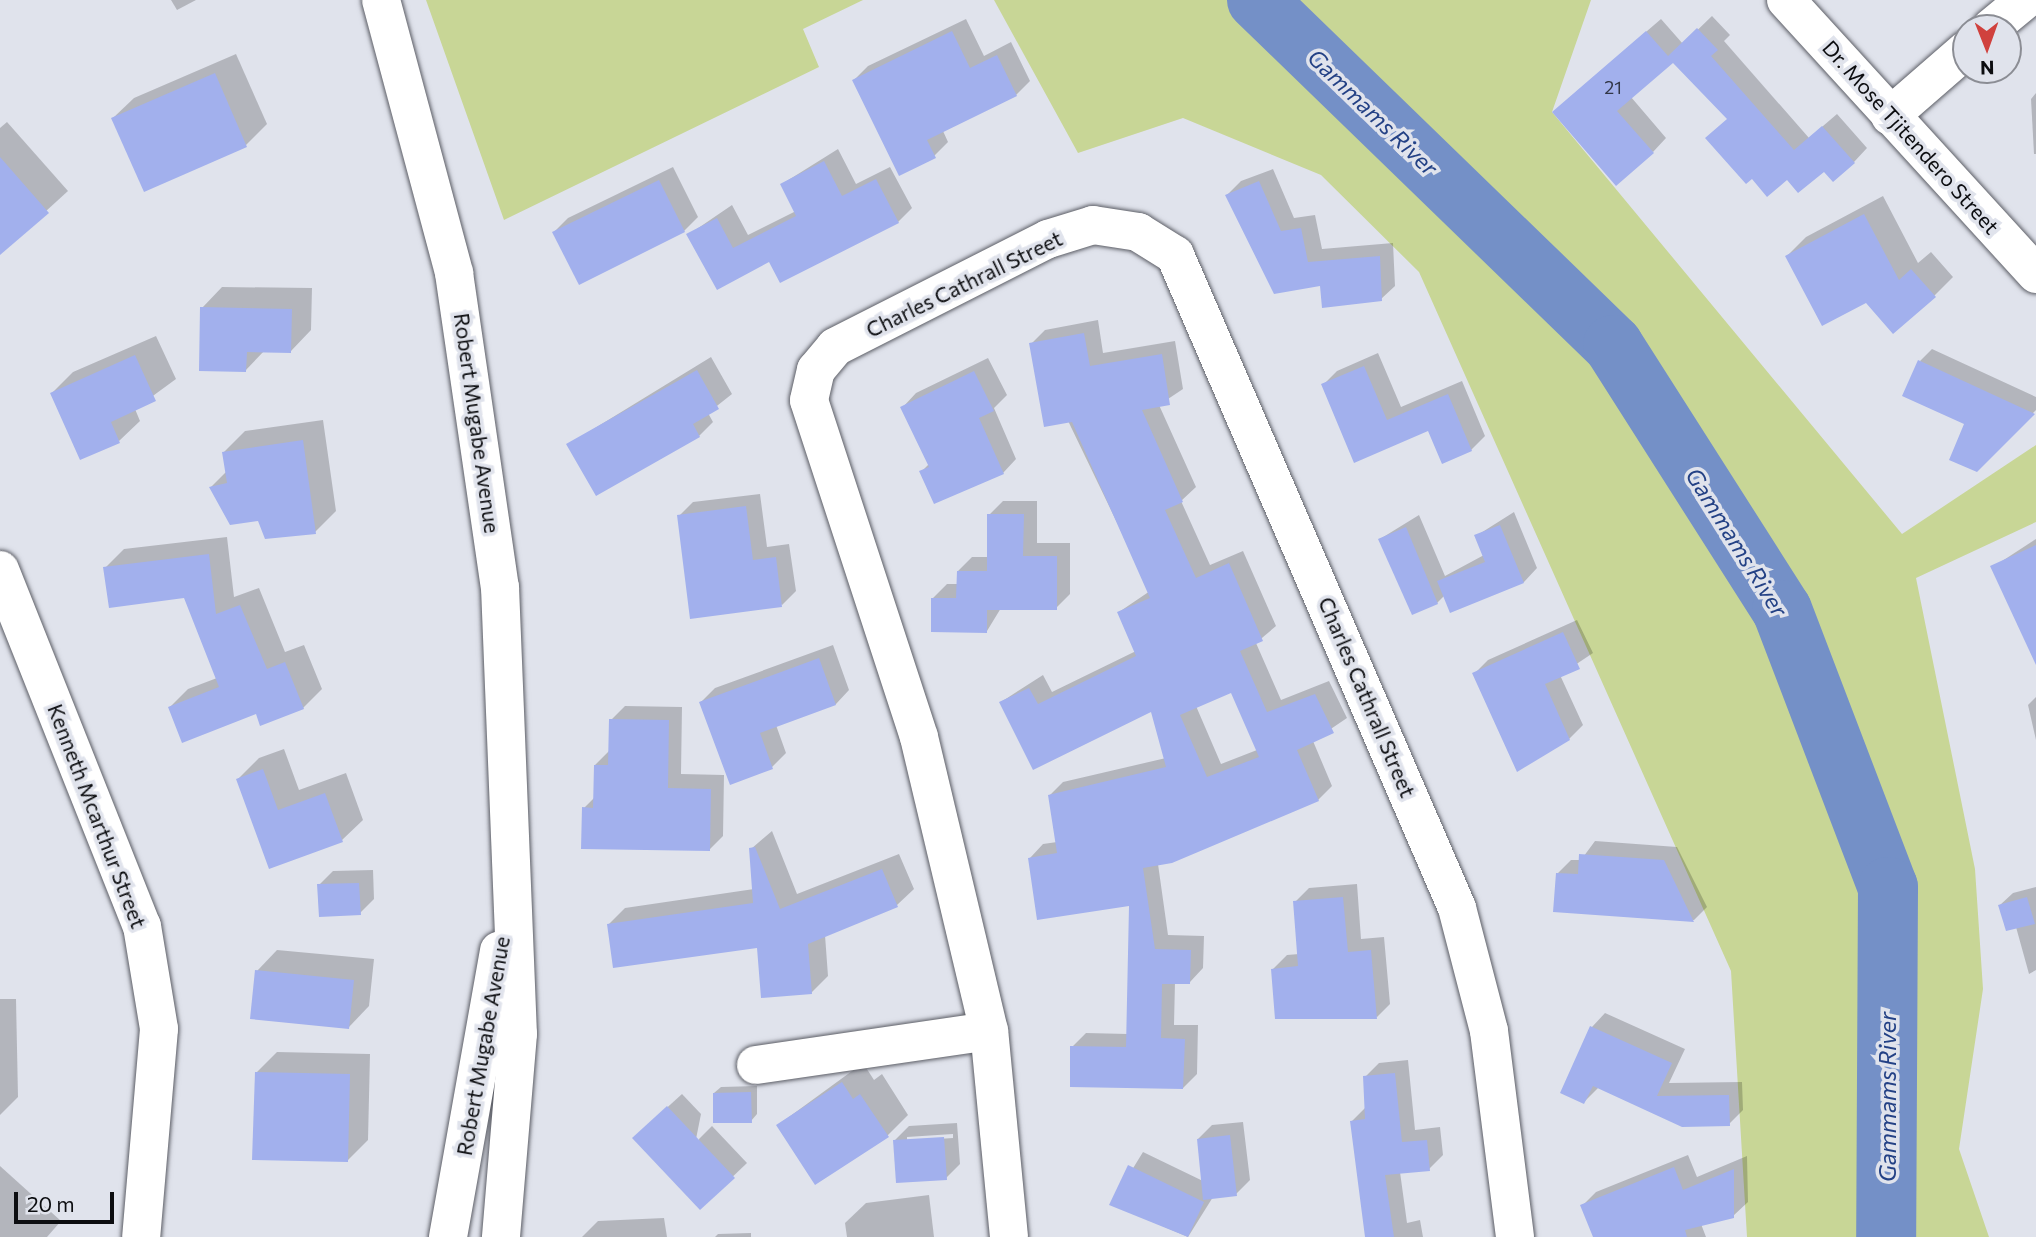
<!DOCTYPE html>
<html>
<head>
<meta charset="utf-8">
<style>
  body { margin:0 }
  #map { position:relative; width:2036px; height:1237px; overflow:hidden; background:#e0e3ec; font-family:Commissioner,sans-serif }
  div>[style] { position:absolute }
  .green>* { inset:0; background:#c8d696 }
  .shadow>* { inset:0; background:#0003 }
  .river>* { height:60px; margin:-30px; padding:0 30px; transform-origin:30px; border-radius:30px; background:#7490c7 }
  .building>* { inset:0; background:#a2b0ed }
  .roads { filter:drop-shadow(0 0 2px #5c5e66) drop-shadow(0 0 2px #5c5e66) }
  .minor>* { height:38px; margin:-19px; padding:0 19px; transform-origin:19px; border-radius:19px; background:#fff }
  .major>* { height:38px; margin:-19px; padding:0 19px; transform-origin:19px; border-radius:19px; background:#fff }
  span { translate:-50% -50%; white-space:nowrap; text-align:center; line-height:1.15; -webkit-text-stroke:7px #e0e3ec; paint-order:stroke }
  .number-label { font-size:18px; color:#323647 }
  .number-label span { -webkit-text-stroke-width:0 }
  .street-label { font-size:21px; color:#0c0d10 }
  .water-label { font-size:23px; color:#234185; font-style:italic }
  .north { position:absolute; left:1952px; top:14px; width:70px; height:70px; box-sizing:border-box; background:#e0e3ec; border:2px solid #8b8d94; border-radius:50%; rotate:179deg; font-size:19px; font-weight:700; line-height:28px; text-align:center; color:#0c0d10 }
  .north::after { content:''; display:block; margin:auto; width:24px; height:32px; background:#d0413d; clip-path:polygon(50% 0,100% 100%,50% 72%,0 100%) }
  .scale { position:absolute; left:14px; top:1192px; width:100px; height:32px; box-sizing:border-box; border:4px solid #0c0d10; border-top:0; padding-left:9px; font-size:21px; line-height:24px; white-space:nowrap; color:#0c0d10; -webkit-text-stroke:5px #e0e3ec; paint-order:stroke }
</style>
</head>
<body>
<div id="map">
  <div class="green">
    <div style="clip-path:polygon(426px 0,863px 0,803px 29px,819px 67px,504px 220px)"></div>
    <div style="clip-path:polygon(994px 0,1591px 0,1552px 112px,1902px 534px,2036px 445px,2036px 522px,1916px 578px,1975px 869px,1983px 989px,1959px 1149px,1989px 1237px,1747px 1237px,1731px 971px,1419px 272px,1321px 175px,1183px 118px,1078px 153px)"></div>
  </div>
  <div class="shadow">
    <div style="clip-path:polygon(171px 0,196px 0,177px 10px)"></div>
    <div style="clip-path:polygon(1712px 16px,1730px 35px,1724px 41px,1809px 138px,1837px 114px,1867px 148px,1854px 162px,1824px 169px,1728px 118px,1673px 61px,1631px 97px,1666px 138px,1653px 152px,1568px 99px,1661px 19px,1683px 44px)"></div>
    <div style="clip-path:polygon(966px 19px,984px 56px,1011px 42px,1030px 81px,1016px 95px,943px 131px,948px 142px,934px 156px,854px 80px,868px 66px)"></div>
    <div style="clip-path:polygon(236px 54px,267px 124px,246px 145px,144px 190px,113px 118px,134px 98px)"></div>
    <div style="clip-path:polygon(2036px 93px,2036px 154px,2034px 154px,2031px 99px)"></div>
    <div style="clip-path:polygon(7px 122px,68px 191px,0 253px,0 128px)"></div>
    <div style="clip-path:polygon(838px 149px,856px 184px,890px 167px,912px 208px,898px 222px,770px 259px,688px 235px,732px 205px,748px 235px,796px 211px,782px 184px)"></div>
    <div style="clip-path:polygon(673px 167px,698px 217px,684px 231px,554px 232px,568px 218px)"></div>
    <div style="clip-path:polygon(1273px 169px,1294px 218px,1315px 215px,1322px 249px,1393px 243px,1395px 286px,1381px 299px,1321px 284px,1227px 195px,1241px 181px)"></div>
    <div style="clip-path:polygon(1883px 196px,1918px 263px,1931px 252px,1953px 277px,1934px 296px,1866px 301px,1787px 256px,1806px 237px)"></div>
    <div style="clip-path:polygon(222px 287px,312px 288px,311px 330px,291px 351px,265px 350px,245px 371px,202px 308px)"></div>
    <div style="clip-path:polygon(evenodd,1098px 320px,1103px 353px,1175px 341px,1183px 389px,1159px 405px,1196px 487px,1181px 501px,1210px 565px,1243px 551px,1276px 626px,1256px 643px,1281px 700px,1329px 681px,1347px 718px,1313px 741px,1332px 786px,1318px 800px,1158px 864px,1168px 935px,1204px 936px,1203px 968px,1190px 982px,1175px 982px,1174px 1025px,1198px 1025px,1197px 1074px,1183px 1088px,1072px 1047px,1086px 1033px,1128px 1034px,1131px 904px,1030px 858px,1043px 844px,1057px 842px,1049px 796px,1063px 782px,1166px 758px,1153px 710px,1034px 768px,1001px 702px,1043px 675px,1052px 692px,1136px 651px,1119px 612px,1150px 591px,1031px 344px,1045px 330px,1098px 320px,1232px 691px,1257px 750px,1221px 764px,1196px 706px,1232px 691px)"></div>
    <div style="clip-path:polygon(156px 336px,176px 379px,135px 409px,140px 421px,119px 441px,52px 393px,73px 372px)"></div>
    <div style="clip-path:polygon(1932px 349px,2036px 397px,2036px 410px,1977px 470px,1966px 423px,1920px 361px)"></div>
    <div style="clip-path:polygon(1378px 353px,1401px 407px,1462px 381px,1485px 436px,1471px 450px,1429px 429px,1355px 460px,1323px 385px,1337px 371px)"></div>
    <div style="clip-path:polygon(711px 357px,732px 394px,708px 413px,713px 422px,699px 436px,569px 444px)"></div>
    <div style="clip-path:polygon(988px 358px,1007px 395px,994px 408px,1016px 459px,1003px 473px,922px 471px,930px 463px,903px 407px,916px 393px)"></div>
    <div style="clip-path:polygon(323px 420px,336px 511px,315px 532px,259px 519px,211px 487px,227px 471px,224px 452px,245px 431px)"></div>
    <div style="clip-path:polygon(760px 494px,767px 547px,789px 544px,796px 591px,782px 605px,679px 516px,693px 502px)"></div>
    <div style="clip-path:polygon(1003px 501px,1037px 501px,1037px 543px,1070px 543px,1070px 594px,1056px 608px,1001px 608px,987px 631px,933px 598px,947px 584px,958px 584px,958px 571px,972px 557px,989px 557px,989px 515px)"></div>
    <div style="clip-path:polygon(1514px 512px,1537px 568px,1524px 582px,1445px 595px,1437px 603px,1380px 539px,1419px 515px,1445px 576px,1484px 555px,1476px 536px)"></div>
    <div style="clip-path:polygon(227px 537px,234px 597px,259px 588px,285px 652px,304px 645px,322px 689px,303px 708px,170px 707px,188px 689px,217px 678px,185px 596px,105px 568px,124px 549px)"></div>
    <div style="clip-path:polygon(2036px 539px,2036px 650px,1993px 567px)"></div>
    <div style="clip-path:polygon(1577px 620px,1593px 653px,1560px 675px,1583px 725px,1569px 739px,1474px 674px,1488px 660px)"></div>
    <div style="clip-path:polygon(833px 645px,849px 690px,836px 704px,776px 725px,786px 753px,772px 767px,701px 702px,715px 688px)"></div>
    <div style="clip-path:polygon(2036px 697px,2036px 740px,2028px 705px)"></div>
    <div style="clip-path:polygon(625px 706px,682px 707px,681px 774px,724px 775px,723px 836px,709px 850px,584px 808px,595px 797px,595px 765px,609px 751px,611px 720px)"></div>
    <div style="clip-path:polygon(284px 749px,299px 790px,346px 773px,363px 820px,342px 840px,270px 867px,238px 779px,259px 758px)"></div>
    <div style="clip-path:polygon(772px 831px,797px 894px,899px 854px,914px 889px,897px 905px,825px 935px,828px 976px,811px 993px,758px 946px,608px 925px,625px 908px,754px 889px,751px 849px)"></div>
    <div style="clip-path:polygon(1595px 841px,1677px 847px,1707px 907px,1694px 920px,1555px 911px,1557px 874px,1571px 860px,1581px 860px)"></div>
    <div style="clip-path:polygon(373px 870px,374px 899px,360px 913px,319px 885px,333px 871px)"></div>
    <div style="clip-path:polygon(1357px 884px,1361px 939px,1384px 937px,1390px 1004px,1377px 1017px,1273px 969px,1287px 955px,1299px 954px,1295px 902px,1309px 888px)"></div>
    <div style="clip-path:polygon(2036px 887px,2036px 970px,2029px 974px,2016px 927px,2000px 905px,2013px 893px)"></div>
    <div style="clip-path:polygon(277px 950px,374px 959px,369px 1006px,349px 1027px,257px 971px)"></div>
    <div style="clip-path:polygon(0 999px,16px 999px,18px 1097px,0 1115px)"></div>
    <div style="clip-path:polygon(1605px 1013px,1685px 1049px,1669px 1083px,1742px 1082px,1743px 1110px,1729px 1124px,1599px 1087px,1584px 1102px,1592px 1027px)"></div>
    <div style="clip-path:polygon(277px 1052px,370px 1054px,368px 1140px,347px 1161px,256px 1073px)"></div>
    <div style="clip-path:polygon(1408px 1060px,1415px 1130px,1440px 1127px,1443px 1155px,1429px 1169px,1400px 1172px,1407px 1223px,1420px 1220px,1423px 1237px,1367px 1237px,1352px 1121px,1365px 1108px,1365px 1077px,1379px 1063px)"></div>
    <div style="clip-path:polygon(863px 1063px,874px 1080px,882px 1074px,908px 1115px,887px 1136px,778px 1125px)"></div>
    <div style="clip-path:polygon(757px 1086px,757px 1114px,751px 1121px,714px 1093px,721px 1087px)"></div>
    <div style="clip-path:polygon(682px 1094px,701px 1114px,690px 1169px,649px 1124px)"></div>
    <div style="clip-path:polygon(1243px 1122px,1250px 1180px,1236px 1194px,1213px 1197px,1188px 1237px,1111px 1204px,1143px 1152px,1203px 1181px,1198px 1139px,1212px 1125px)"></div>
    <div style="clip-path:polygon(evenodd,957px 1123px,960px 1164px,946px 1178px,895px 1140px,909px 1126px,957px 1123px,953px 1134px,953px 1138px,907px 1141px,907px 1137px,953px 1134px)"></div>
    <div style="clip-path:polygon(712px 1126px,747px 1163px,702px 1206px,699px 1139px)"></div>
    <div style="clip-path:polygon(1688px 1155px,1697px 1177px,1747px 1156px,1748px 1202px,1733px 1216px,1701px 1224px,1706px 1237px,1595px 1237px,1582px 1206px,1596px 1192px)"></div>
    <div style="clip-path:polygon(0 1166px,61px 1221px,47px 1237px,0 1237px)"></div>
    <div style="clip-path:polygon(929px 1195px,934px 1237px,847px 1237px,845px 1223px,866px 1203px)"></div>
    <div style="clip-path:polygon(664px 1218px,667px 1237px,582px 1237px,598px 1221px)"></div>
    <div style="clip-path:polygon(751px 1233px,751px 1237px,715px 1237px,718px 1234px)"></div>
  </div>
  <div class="river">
    <div style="left:1257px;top:0;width:496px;rotate:44.1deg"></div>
    <div style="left:1613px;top:345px;width:314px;rotate:57.5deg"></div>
    <div style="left:1782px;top:610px;width:297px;rotate:69.1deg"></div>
    <div style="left:1888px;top:887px;width:350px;rotate:90.3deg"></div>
  </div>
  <div class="building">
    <div style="clip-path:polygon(1697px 28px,1718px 50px,1711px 56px,1794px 150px,1822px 126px,1855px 163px,1833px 182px,1824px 172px,1798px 193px,1787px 180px,1767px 197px,1752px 179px,1746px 184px,1705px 138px,1727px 119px,1673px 63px,1617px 111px,1654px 153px,1616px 186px,1552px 112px,1646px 31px,1668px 56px)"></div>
    <div style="clip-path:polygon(952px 31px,970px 68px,997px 55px,1017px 96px,927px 140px,936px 158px,899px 176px,852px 80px)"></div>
    <div style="clip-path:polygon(215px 73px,247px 147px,144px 192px,111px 118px)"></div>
    <div style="clip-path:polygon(0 157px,49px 213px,0 255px)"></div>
    <div style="clip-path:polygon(824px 161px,842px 196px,876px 179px,899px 223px,780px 283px,769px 262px,717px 290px,686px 234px,717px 218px,733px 248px,796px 216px,780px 184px)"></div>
    <div style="clip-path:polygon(659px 180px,685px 232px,579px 285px,552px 232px)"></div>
    <div style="clip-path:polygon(1259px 181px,1281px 231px,1301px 228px,1308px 262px,1380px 256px,1382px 301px,1322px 308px,1320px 286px,1274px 294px,1225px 195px)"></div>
    <div style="clip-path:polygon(1864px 214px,1899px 280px,1911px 269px,1936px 297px,1893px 334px,1866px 303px,1822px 326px,1785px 256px)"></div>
    <div style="clip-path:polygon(200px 307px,292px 309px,291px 353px,247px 352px,246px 372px,199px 371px)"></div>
    <div style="clip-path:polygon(evenodd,1084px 333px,1090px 366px,1162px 354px,1170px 405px,1142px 410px,1183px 502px,1165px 510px,1196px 578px,1229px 563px,1263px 641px,1240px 651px,1267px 712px,1315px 694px,1334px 733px,1297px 750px,1319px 801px,1172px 863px,1143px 868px,1155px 949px,1191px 950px,1190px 984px,1162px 984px,1161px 1038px,1185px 1039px,1183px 1089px,1070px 1087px,1070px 1046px,1126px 1047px,1129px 906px,1037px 920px,1028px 858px,1057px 853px,1048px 795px,1166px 767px,1151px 712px,1033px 770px,999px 702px,1029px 688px,1038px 704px,1136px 656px,1117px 612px,1150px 598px,1072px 422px,1044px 427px,1029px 343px,1084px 333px,1231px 693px,1259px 757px,1207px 777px,1180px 715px,1231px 693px)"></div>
    <div style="clip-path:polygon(135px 355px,156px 401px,111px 422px,120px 443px,80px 460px,50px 393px)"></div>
    <div style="clip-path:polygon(1918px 360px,2035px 414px,1977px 472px,1949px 460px,1964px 424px,1902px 396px)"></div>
    <div style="clip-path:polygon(1364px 366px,1387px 420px,1448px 394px,1472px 451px,1442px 464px,1428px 431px,1354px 463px,1321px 384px)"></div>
    <div style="clip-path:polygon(697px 370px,719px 409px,693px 424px,700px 437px,596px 496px,566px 444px)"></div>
    <div style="clip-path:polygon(974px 371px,994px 411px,979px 418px,1004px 474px,934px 504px,919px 471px,929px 467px,900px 407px)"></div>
    <div style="clip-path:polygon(303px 440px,316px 534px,265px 539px,258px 521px,230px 525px,209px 487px,227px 483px,222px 452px)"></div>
    <div style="clip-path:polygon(746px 506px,753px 560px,776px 557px,782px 607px,690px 619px,677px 515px)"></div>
    <div style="clip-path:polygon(987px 514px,1024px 514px,1023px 556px,1057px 556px,1057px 610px,987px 610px,987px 633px,931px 632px,931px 598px,956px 598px,957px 571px,987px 571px)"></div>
    <div style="clip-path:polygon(1500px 525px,1524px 583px,1450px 613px,1437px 581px,1485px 562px,1474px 535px)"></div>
    <div style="clip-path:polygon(1406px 527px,1438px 604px,1412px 615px,1378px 539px)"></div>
    <div style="clip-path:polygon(2036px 545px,2036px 665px,1990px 566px)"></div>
    <div style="clip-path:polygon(209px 554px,216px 614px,240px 605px,267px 669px,285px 662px,304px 709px,260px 726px,256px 714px,182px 743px,168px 707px,219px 687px,184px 598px,109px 608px,103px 567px)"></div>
    <div style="clip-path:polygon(1563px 632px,1580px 669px,1545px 684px,1570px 740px,1517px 772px,1472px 673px)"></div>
    <div style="clip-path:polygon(819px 658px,836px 705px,760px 733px,773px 769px,730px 785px,699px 702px)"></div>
    <div style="clip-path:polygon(609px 719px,669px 720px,668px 788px,711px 789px,710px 851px,581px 849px,582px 807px,593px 808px,594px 765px,608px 765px)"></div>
    <div style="clip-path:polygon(263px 769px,278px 810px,325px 793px,343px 842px,269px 869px,236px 779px)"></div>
    <div style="clip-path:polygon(755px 847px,780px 909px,882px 869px,898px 907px,808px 944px,812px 994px,761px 998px,757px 948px,613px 968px,607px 924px,753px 903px,749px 848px)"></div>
    <div style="clip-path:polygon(1579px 854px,1664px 860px,1694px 922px,1553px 912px,1556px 873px,1578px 874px)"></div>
    <div style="clip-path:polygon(359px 883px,361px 915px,319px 917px,317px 884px)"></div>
    <div style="clip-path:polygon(1343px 897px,1348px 952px,1371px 950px,1377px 1019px,1275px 1019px,1271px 969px,1298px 966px,1293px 901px)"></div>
    <div style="clip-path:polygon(2027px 897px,2035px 924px,2006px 931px,1998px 905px)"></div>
    <div style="clip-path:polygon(255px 970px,354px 980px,349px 1029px,250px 1019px)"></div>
    <div style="clip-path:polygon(1590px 1026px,1672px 1063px,1657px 1096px,1729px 1095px,1730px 1126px,1682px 1127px,1593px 1086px,1584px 1104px,1560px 1093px)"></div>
    <div style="clip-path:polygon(255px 1072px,350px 1074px,348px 1162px,252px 1160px)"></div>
    <div style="clip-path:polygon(1395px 1073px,1402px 1142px,1427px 1140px,1430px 1171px,1385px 1175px,1394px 1237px,1365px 1237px,1350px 1121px,1365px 1119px,1363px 1076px)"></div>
    <div style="clip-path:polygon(842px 1082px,853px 1099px,860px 1094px,889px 1137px,815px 1185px,776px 1125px)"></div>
    <div style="clip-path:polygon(751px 1092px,752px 1123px,713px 1123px,713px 1093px)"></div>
    <div style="clip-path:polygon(667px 1106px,735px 1178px,700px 1210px,632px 1138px)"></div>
    <div style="clip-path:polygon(1230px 1135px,1237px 1196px,1203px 1200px,1197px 1139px)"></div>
    <div style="clip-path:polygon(944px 1137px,947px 1180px,896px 1183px,893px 1140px)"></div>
    <div style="clip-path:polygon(1128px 1165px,1204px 1202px,1188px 1237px,1109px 1205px)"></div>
    <div style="clip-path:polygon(1674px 1167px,1683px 1190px,1734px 1169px,1734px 1218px,1685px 1230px,1687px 1237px,1593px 1237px,1580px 1205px)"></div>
  </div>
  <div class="roads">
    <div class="minor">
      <div style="left:1786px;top:0;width:371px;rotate:47.6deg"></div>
      <div style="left:1991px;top:28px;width:44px;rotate:-39.5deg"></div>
      <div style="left:1890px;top:116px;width:101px;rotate:-41deg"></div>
      <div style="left:0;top:570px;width:383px;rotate:68.3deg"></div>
      <div style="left:142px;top:926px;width:104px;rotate:80.6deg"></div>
      <div style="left:159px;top:1029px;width:209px;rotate:94.9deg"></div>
      <div style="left:756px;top:1065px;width:235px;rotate:-8.3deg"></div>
      <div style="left:1009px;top:1237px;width:207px;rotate:-95.5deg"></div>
      <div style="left:989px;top:1031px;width:302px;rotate:-103.4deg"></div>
      <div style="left:919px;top:737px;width:354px;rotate:-108.1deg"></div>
      <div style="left:809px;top:400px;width:31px;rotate:-77deg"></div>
      <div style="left:816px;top:370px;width:30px;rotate:-50deg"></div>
      <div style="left:835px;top:347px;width:239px;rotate:-26.9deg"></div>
      <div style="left:1048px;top:239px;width:47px;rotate:-17.3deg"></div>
      <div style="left:1093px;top:225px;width:46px;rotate:8.8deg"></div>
      <div style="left:1138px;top:232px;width:44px;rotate:31.9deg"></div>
      <div style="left:1175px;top:255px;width:711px;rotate:66.64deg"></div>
      <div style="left:1457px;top:908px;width:127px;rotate:75.4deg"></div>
      <div style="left:1489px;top:1031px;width:208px;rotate:82.8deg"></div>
    </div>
    <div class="major">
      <div style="left:381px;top:0;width:283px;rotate:75deg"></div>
      <div style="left:454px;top:273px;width:317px;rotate:81.7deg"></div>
      <div style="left:500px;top:587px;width:447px;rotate:87.7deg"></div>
      <div style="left:518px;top:1034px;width:204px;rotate:94.8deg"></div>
      <div style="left:448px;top:1237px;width:291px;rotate:-79.9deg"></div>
    </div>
  </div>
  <div class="number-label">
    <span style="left:1613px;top:87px">21</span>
  </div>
  <div class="street-label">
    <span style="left:1911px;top:137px;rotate:48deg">Dr. Mose Tjitendero Street</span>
    <span style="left:964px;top:284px;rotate:-26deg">Charles Cathrall Street</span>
    <span style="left:477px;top:423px;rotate:82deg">Robert Mugabe Avenue</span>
    <span style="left:1367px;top:697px;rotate:67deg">Charles Cathrall Street</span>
    <span style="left:97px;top:816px;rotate:69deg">Kenneth Mcarthur Street</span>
    <span style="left:483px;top:1046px;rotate:-80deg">Robert Mugabe Avenue</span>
  </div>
  <div class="water-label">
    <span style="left:1373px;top:112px;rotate:44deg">Gammams River</span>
    <span style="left:1737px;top:542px;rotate:58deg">Gammams River</span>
    <span style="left:1887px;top:1097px;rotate:-90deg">Gammams River</span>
  </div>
  <div class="north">N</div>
  <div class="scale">20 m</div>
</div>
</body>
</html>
